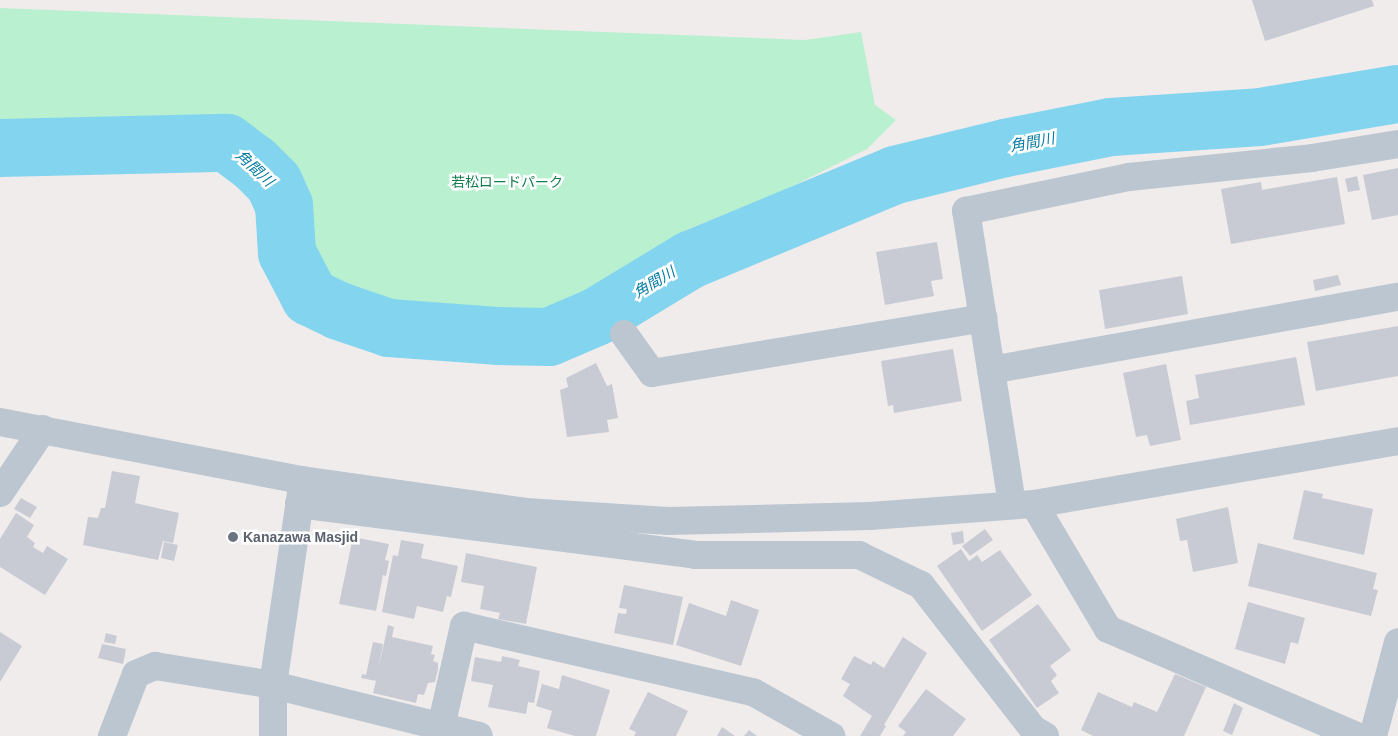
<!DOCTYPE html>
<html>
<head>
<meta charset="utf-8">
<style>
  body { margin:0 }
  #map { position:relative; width:1398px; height:736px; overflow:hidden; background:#f0ecec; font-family:Helvetica,"Noto Sans JP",sans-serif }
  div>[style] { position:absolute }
  .green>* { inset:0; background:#b8f0d0 }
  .river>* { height:58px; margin:-29px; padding:0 29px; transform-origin:29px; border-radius:29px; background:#83d4ef }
  .building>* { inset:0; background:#c8cbd3 }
  .minor>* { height:28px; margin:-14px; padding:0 14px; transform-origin:14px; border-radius:14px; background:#bcc6d0 }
  .tertiary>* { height:28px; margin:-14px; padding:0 14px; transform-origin:14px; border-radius:14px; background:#bcc6d0 }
  .dots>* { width:14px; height:14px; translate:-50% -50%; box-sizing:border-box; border:2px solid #fff; border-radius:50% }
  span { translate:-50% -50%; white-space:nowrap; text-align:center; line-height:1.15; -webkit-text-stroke:5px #fff; paint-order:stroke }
  .park-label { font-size:14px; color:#137e4d }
  .worship-label { font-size:14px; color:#5b616d; font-weight:700 }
  .left { translate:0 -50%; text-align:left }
  .water-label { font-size:15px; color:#077ca3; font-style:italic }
</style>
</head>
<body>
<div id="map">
  <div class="green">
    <div style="clip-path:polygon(0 8px,805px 40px,861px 32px,875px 105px,896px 120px,867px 149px,781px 192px,686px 230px,640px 262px,596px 317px,549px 337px,497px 336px,389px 328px,331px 307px,310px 297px,287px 253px,284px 205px,274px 183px,254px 163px,227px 143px,0 123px)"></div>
  </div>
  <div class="river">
    <div style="left:0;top:148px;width:227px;rotate:-1.3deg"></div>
    <div style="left:227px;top:143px;width:34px;rotate:37deg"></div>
    <div style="left:254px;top:163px;width:28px;rotate:45deg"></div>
    <div style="left:274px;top:183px;width:24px;rotate:66deg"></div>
    <div style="left:284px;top:205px;width:48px;rotate:86.4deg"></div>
    <div style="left:287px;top:253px;width:50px;rotate:62.4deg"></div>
    <div style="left:310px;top:297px;width:32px;rotate:26deg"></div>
    <div style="left:339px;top:311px;width:53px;rotate:18.8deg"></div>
    <div style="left:389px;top:328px;width:108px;rotate:4.2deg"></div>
    <div style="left:497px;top:336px;width:52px;rotate:1.1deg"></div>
    <div style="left:549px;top:337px;width:51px;rotate:-23.1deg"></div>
    <div style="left:596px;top:317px;width:110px;rotate:-31.2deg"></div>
    <div style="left:690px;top:260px;width:222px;rotate:-22.5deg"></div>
    <div style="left:895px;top:175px;width:113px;rotate:-13.8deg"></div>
    <div style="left:1005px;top:148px;width:108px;rotate:-11.2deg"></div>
    <div style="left:1111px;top:127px;width:149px;rotate:-3.8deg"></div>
    <div style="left:1260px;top:117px;width:140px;rotate:-9.5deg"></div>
  </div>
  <div class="building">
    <div style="clip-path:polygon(1252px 0,1372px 0,1374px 6px,1265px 41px)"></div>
    <div style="clip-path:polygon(1398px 168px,1398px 215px,1372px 220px,1363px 175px)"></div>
    <div style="clip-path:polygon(1357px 176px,1360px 190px,1348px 192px,1345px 179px)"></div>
    <div style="clip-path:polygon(1337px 177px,1345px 224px,1231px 244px,1221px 189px,1261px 182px,1262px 190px)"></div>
    <div style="clip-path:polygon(937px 242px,943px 279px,931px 281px,934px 296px,885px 305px,876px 252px)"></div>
    <div style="clip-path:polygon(1338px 275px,1341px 285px,1315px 291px,1313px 280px)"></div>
    <div style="clip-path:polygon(1182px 276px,1188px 314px,1105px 329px,1099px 290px)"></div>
    <div style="clip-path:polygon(1398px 326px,1398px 376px,1316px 391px,1307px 342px)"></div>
    <div style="clip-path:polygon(953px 349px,962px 401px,894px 413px,893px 405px,888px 406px,881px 361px)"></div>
    <div style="clip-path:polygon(1296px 357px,1305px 405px,1190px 425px,1186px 401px,1199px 398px,1195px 375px)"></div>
    <div style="clip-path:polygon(596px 363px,607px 386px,612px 384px,618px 418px,607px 420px,609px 432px,567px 437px,560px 390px,568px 387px,566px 378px)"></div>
    <div style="clip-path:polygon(1166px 364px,1181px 440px,1150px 446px,1147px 435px,1136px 437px,1123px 373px)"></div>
    <div style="clip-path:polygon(112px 471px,140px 476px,135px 503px,179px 513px,173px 543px,163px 541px,158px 560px,83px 545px,88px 517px,98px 518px,101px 508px,105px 508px)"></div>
    <div style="clip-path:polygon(1304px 490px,1323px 494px,1322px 498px,1373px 509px,1364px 555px,1293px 539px)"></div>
    <div style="clip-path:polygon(21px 498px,37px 507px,30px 518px,14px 509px)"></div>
    <div style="clip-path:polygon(1228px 507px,1238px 563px,1193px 572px,1187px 540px,1180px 541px,1176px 519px)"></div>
    <div style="clip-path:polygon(16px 513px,34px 525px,27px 537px,35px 543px,33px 547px,43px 553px,47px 546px,68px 559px,45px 595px,0 567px,0 539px)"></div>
    <div style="clip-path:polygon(985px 529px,993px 540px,970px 556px,962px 546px)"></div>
    <div style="clip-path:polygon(963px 531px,964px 543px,953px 545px,951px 533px)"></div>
    <div style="clip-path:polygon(353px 537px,389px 544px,385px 560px,389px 561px,386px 576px,383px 575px,376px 611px,339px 604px)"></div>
    <div style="clip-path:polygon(401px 540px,424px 544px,421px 558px,458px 566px,451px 597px,447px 596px,443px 612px,417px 606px,414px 619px,382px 612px,393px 555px,398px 556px)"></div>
    <div style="clip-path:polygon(164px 542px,178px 545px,174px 561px,161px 558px)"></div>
    <div style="clip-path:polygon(1258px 543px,1377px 573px,1373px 589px,1378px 590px,1371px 616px,1248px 586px)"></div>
    <div style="clip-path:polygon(961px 549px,969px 561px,977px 555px,982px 562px,1000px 550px,1032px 595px,982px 631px,937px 566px)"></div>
    <div style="clip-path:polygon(466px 553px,537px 567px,526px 624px,498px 619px,500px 613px,480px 609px,484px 586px,461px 582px)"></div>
    <div style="clip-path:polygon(624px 585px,683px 597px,673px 645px,614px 633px,618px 613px,626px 614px,627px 609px,619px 608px)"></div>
    <div style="clip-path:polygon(731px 600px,759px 610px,741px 666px,676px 645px,689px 603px,726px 616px)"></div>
    <div style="clip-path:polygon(1248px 602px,1305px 618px,1298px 644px,1291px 642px,1285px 664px,1235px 649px)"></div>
    <div style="clip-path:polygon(1038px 604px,1071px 650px,1050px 666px,1057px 675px,1051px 681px,1059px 693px,1037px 708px,989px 640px)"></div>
    <div style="clip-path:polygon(388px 625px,394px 627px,392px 637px,433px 646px,431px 654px,435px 655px,433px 661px,438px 663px,438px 669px,435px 682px,428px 683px,424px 695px,418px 694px,416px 703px,373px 693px,376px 681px,361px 678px,362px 674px,366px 675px,373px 642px,383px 644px,378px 670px)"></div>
    <div style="clip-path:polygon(0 632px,22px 646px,0 682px)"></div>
    <div style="clip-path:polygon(106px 633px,117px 636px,115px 644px,104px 642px)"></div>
    <div style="clip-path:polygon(903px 637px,927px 653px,884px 725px,886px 726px,880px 736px,860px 736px,872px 716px,843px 696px,850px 684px,841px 679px,854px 656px,871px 665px,873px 661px,884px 668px)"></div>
    <div style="clip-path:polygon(102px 644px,126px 649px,123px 664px,98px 658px)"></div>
    <div style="clip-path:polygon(502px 656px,520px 660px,518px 666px,540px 671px,534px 703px,528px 702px,526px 714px,488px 707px,493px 685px,471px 681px,475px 657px,501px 662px)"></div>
    <div style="clip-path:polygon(1175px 674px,1206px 687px,1184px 736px,1093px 736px,1081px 730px,1098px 692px,1132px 707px,1134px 702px,1157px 712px)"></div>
    <div style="clip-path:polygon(562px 675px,610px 690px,596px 736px,575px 736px,547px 728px,552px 711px,536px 706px,542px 684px,559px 689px)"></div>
    <div style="clip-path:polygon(926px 689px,966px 719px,953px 736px,903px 736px,906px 732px,898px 726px)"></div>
    <div style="clip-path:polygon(648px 692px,688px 711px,676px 736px,634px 736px,636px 732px,629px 729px)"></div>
    <div style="clip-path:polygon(1234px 703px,1243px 708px,1232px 735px,1223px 731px)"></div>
    <div style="clip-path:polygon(722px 727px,735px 736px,717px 736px)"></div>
    <div style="clip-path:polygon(749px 730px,757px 736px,744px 736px)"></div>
  </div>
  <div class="minor">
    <div style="left:624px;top:334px;width:48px;rotate:54.3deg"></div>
    <div style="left:652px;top:373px;width:336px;rotate:-9.4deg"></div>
    <div style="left:991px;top:370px;width:413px;rotate:-10.2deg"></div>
    <div style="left:0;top:493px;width:77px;rotate:-56.1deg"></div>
    <div style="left:299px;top:504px;width:399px;rotate:7.3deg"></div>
    <div style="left:695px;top:555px;width:164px"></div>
    <div style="left:859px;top:555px;width:69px;rotate:25.8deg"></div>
    <div style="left:921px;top:585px;width:182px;rotate:52.1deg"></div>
    <div style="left:1033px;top:729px;width:14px;rotate:30deg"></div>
    <div style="left:1012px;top:504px;width:297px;rotate:-98.9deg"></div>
    <div style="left:966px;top:211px;width:167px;rotate:-11.8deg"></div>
    <div style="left:1129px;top:177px;width:184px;rotate:-5.9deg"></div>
    <div style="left:1312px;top:158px;width:87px;rotate:-9.2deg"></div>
    <div style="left:1034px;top:504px;width:145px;rotate:59.4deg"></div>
    <div style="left:1108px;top:629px;width:271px;rotate:23.3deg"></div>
    <div style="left:441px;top:727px;width:104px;rotate:-77.2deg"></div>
    <div style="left:464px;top:626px;width:296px;rotate:12.9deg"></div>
    <div style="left:753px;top:692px;width:90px;rotate:29.4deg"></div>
    <div style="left:112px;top:736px;width:66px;rotate:-68.8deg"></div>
    <div style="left:136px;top:674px;width:21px;rotate:-23deg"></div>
    <div style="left:155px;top:666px;width:120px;rotate:9.1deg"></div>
    <div style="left:273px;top:685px;width:212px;rotate:13.9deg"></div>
    <div style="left:273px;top:736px;width:51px;rotate:-90deg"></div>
    <div style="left:273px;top:685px;width:201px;rotate:-81.7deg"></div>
    <div style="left:1373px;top:736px;width:97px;rotate:-75.1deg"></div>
  </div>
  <div class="tertiary">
    <div style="left:0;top:422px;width:308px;rotate:10.9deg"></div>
    <div style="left:302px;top:480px;width:226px;rotate:8.1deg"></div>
    <div style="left:526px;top:512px;width:143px;rotate:3.6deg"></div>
    <div style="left:669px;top:521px;width:201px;rotate:-1.4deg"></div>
    <div style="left:870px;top:516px;width:164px;rotate:-4.2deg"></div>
    <div style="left:1034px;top:504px;width:369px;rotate:-9.8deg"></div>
  </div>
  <div class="dots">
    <div style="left:233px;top:537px;background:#6b7280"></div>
  </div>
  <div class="park-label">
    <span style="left:507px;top:182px">若松ロードパーク</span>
  </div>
  <div class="worship-label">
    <span class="left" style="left:243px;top:537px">Kanazawa Masjid</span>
  </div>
  <div class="water-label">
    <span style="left:1032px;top:142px;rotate:-11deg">角間川</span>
    <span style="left:255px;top:168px;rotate:43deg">角間川</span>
    <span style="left:654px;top:282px;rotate:-31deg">角間川</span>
  </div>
</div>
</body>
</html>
